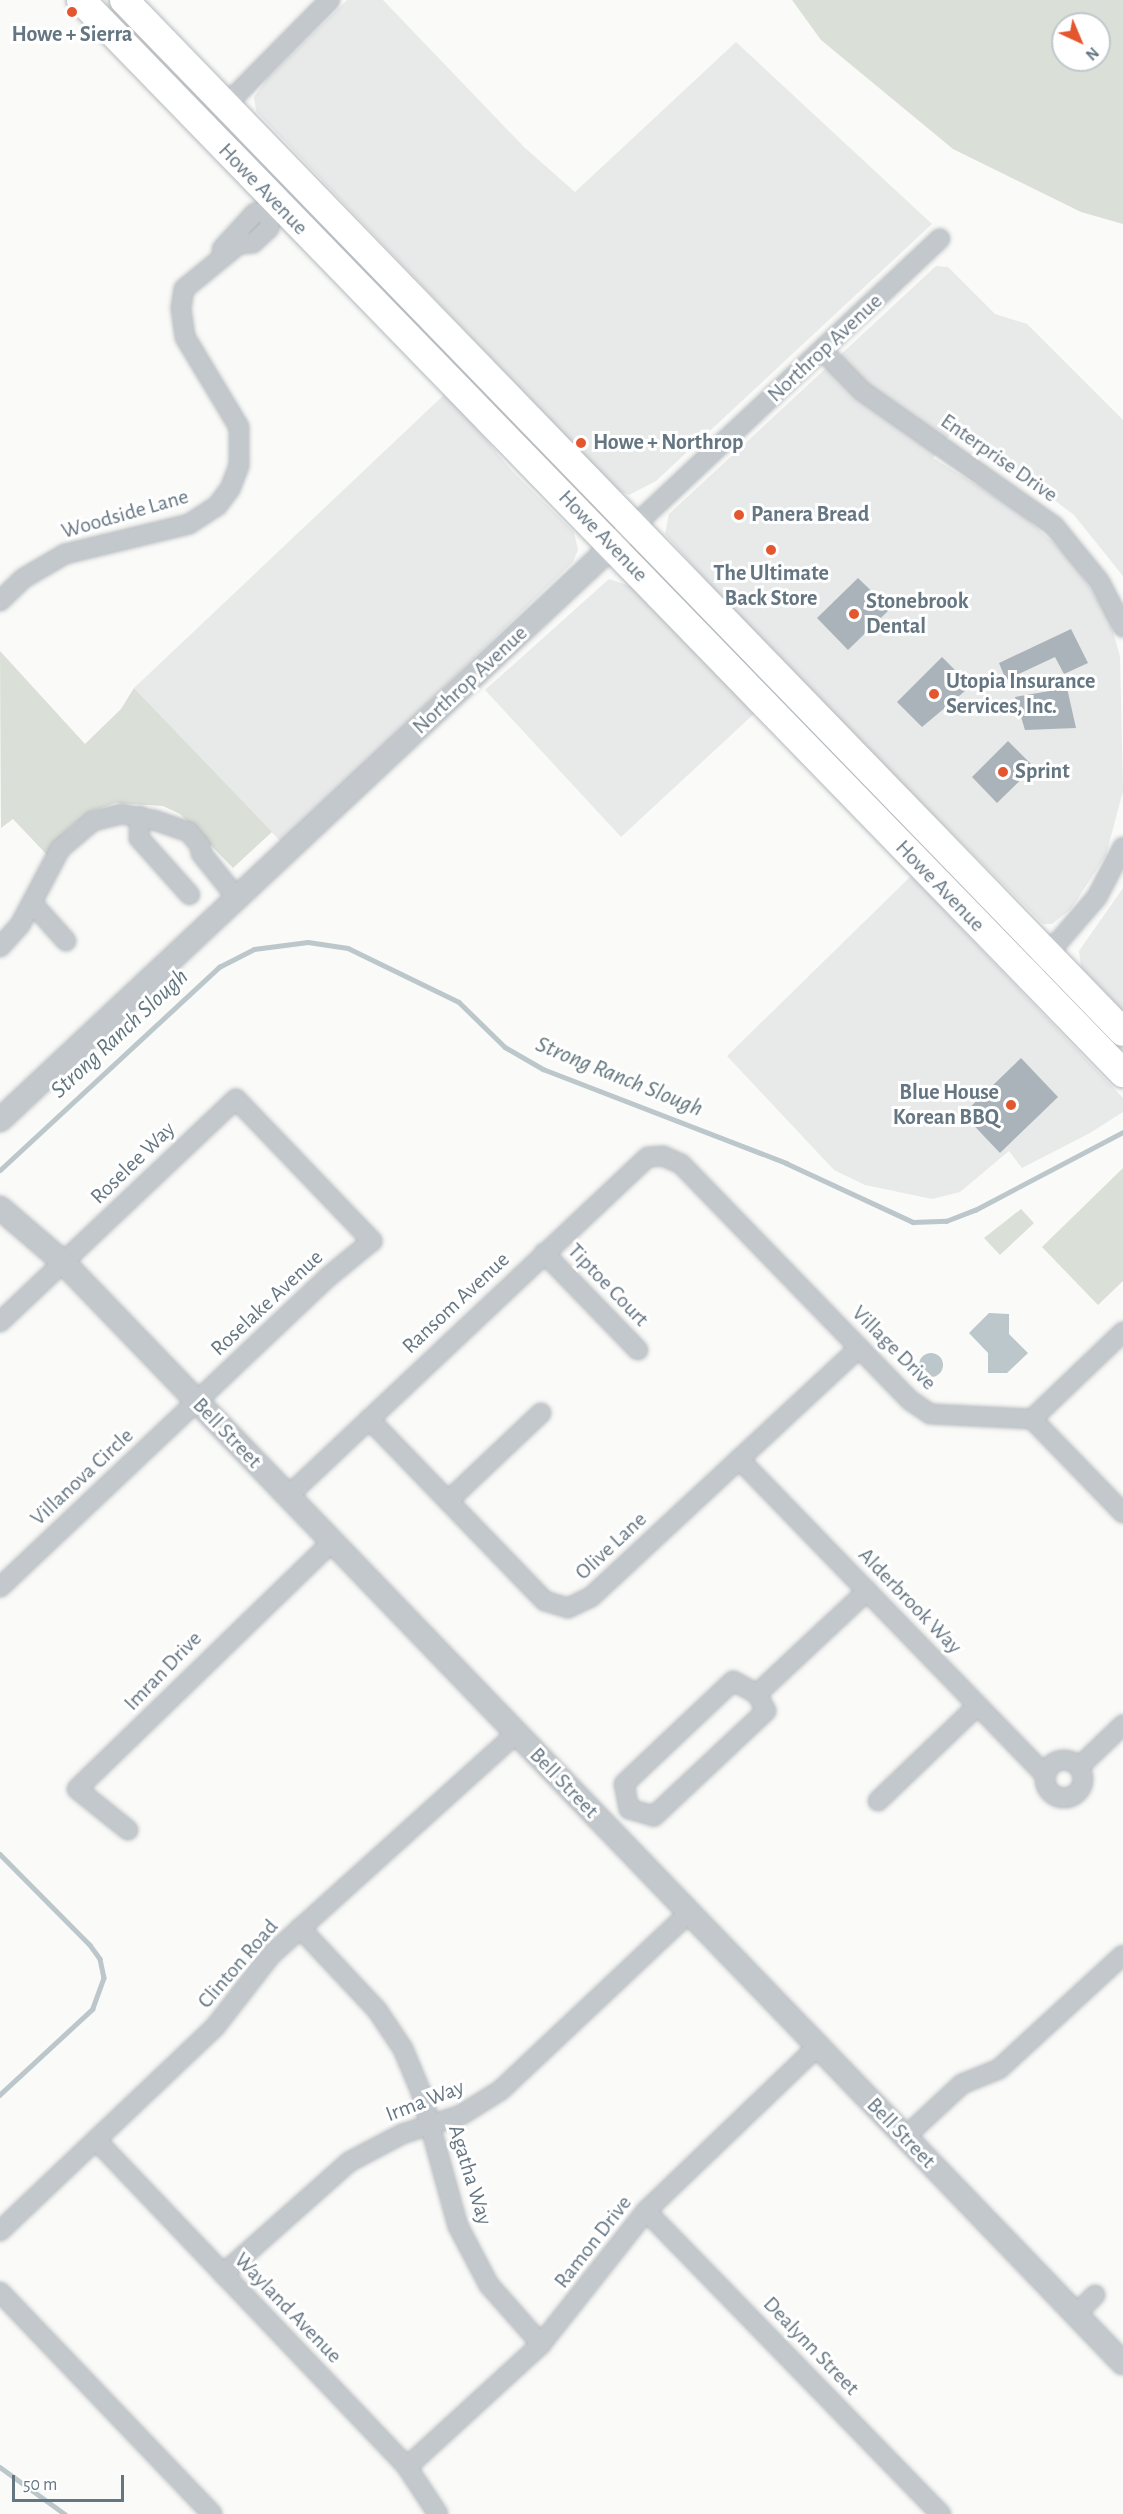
<!DOCTYPE html>
<html>
<head>
<meta charset="utf-8">
<style>
  body { margin:0 }
  #map { position:relative; width:1123px; height:2514px; overflow:hidden; background:#fafaf8; font-family:"Alegreya Sans",sans-serif }
  div>[style] { position:absolute }
  .built>* { inset:0; background:#e8e9e9 }
  .green>* { inset:0; background:#dadfd7 }
  .water>* { inset:0; background:#bbc7cb }
  .round { border-radius:50% }
  .stream>* { height:4.5px; margin:-2.25px; padding:0 2.25px; transform-origin:2.25px; border-radius:2.25px; background:#bbc7cb }
  .building>* { inset:0; background:#aab3b9 }
  .roads { filter:drop-shadow(0 0 2px #b5babe) drop-shadow(0 0 2px #b5babe) }
  .minor>* { height:18px; margin:-9px; padding:0 9px; transform-origin:9px; border-radius:9px; background:#c3c8cc }
  .minor>.ring { margin:-9px; padding:0; box-sizing:content-box; background:none; border:18px solid #c3c8cc; border-radius:50% }
  .tertiary>* { height:22px; margin:-11px; padding:0 11px; transform-origin:11px; border-radius:11px; background:#c3c8cc }
  .primary>* { height:28px; margin:-14px; padding:0 14px; transform-origin:14px; border-radius:14px; background:#fff }
  .dots>* { width:16px; height:16px; translate:-50% -50%; box-sizing:border-box; border:3px solid #fff; border-radius:50% }
  span { translate:-50% -50%; white-space:nowrap; text-align:center; line-height:1.15; -webkit-text-stroke:6px #fff; paint-order:stroke }
  .poi-label { font-size:22px; color:#657683; font-weight:700 }
  .left { translate:0 -50%; text-align:left }
  .right { translate:-100% -50%; text-align:right }
  .street-label { font-size:22px; color:#657683 }
  .water-label { font-size:24px; color:#60757c; font-style:italic }
  .north { position:absolute; left:1051px; top:12px; width:60px; height:60px; box-sizing:border-box; background:#fff; border:2px solid #c1c8cd; border-radius:50%; rotate:136deg; font-size:16px; font-weight:700; line-height:24px; text-align:center; color:#657683 }
  .north::after { content:''; display:block; margin:auto; width:21px; height:27px; background:#e4572e; clip-path:polygon(50% 0,100% 100%,50% 72%,0 100%) }
  .scale { position:absolute; left:12px; top:2475px; width:112px; height:27px; box-sizing:border-box; border:3px solid #657683; border-top:0; padding-left:8px; font-size:18px; line-height:21px; white-space:nowrap; color:#657683; -webkit-text-stroke:4px #fff; paint-order:stroke }
</style>
</head>
<body>
<div id="map">
  <div class="built">
    <div style="clip-path:polygon(347px 0,383px 0,524px 147px,575px 192px,736px 42px,932px 224px,656px 481px,629px 495px,617px 490px,256px 111px,254px 97px,267px 79px)"></div>
    <div style="clip-path:polygon(936px 266px,948px 267px,995px 314px,1027px 324px,1123px 420px,1123px 576px,1074px 515px,956px 426px,933px 458px,1018px 511px,1071px 559px,1109px 618px,1120px 656px,1123px 791px,1106px 855px,1071px 909px,1052px 924px,1043px 924px,776px 658px,665px 534px,669px 514px)"></div>
    <div style="clip-path:polygon(447px 392px,511px 470px,574px 532px,578px 550px,573px 562px,282px 843px,134px 688px)"></div>
    <div style="clip-path:polygon(609px 579px,630px 586px,648px 601px,756px 712px,621px 837px,485px 690px)"></div>
    <div style="clip-path:polygon(911px 876px,1123px 1098px,1123px 1112px,1090px 1133px,1022px 1168px,1009px 1151px,960px 1192px,932px 1199px,865px 1185px,834px 1170px,727px 1056px)"></div>
    <div style="clip-path:polygon(1123px 888px,1123px 1011px,1081px 967px,1079px 951px)"></div>
  </div>
  <div class="green">
    <div style="clip-path:polygon(evenodd,792px 0,1123px 0,1123px 224px,1081px 212px,953px 149px,821px 40px,792px 0,1063px 24px,1099px 24px,1099px 60px,1063px 60px,1063px 24px)"></div>
    <div style="clip-path:polygon(0 651px,85px 744px,121px 709px,134px 688px,272px 832px,233px 868px,180px 814px,163px 806px,115px 803px,90px 812px,69px 828px,48px 856px,13px 819px,1px 828px)"></div>
    <div style="clip-path:polygon(1123px 1168px,1123px 1281px,1098px 1305px,1042px 1247px)"></div>
    <div style="clip-path:polygon(1021px 1209px,1034px 1223px,1000px 1255px,984px 1238px)"></div>
  </div>
  <div class="water">
    <div style="clip-path:polygon(989px 1313px,1009px 1314px,1009px 1334px,1028px 1353px,1007px 1373px,988px 1373px,988px 1353px,969px 1333px)"></div>
    <div class="round" style="left:919px;top:1353px;width:24px;height:24px"></div>
  </div>
  <div class="stream">
    <div style="left:0;top:1170px;width:299px;rotate:-42.8deg"></div>
    <div style="left:219px;top:967px;width:39px;rotate:-27deg"></div>
    <div style="left:254px;top:949px;width:54px;rotate:-7.4deg"></div>
    <div style="left:308px;top:942px;width:40px;rotate:8.5deg"></div>
    <div style="left:348px;top:948px;width:123px;rotate:25.9deg"></div>
    <div style="left:459px;top:1002px;width:64px;rotate:44.4deg"></div>
    <div style="left:505px;top:1047px;width:44px;rotate:30.1deg"></div>
    <div style="left:543px;top:1069px;width:261px;rotate:21.1deg"></div>
    <div style="left:786px;top:1163px;width:140px;rotate:24.9deg"></div>
    <div style="left:913px;top:1222px;width:33px;rotate:-2deg"></div>
    <div style="left:946px;top:1221px;width:31px;rotate:-21deg"></div>
    <div style="left:975px;top:1210px;width:167px;rotate:-27.8deg"></div>
    <div style="left:0;top:1854px;width:128px;rotate:45.3deg"></div>
    <div style="left:90px;top:1945px;width:17px;rotate:54deg"></div>
    <div style="left:100px;top:1959px;width:19px;rotate:78deg"></div>
    <div style="left:104px;top:1978px;width:33px;rotate:110deg"></div>
    <div style="left:93px;top:2009px;width:127px;rotate:137.2deg"></div>
    <div style="left:0;top:2467px;width:80px;rotate:35.9deg"></div>
  </div>
  <div class="building">
    <div style="clip-path:polygon(858px 578px,890px 609px,848px 650px,817px 618px)"></div>
    <div style="clip-path:polygon(1071px 629px,1088px 663px,1064px 674px,1055px 657px,1006px 680px,999px 663px)"></div>
    <div style="clip-path:polygon(942px 657px,971px 686px,922px 727px,897px 702px)"></div>
    <div style="clip-path:polygon(1067px 688px,1076px 728px,1025px 730px,1015px 697px)"></div>
    <div style="clip-path:polygon(1008px 741px,1034px 767px,997px 803px,972px 777px)"></div>
    <div style="clip-path:polygon(1021px 1058px,1058px 1097px,1000px 1153px,963px 1114px)"></div>
  </div>
  <div class="roads">
    <div class="minor">
      <div style="left:225px;top:106px;width:149px;rotate:-45.3deg"></div>
      <div style="left:222px;top:249px;width:49px;rotate:-47.5deg"></div>
      <div style="left:255px;top:213px;width:15px;rotate:-4deg"></div>
      <div style="left:270px;top:212px;width:11px;rotate:-45deg"></div>
      <div style="left:823px;top:351px;width:56px;rotate:45.7deg"></div>
      <div style="left:862px;top:391px;width:235px;rotate:35.1deg"></div>
      <div style="left:1054px;top:526px;width:71px;rotate:50.7deg"></div>
      <div style="left:1099px;top:581px;width:52px;rotate:62.4deg"></div>
      <div style="left:633px;top:527px;width:421px;rotate:-43.2deg"></div>
      <div style="left:0;top:601px;width:33px;rotate:-44deg"></div>
      <div style="left:24px;top:578px;width:48px;rotate:-30.3deg"></div>
      <div style="left:65px;top:554px;width:128px;rotate:-13.6deg"></div>
      <div style="left:189px;top:524px;width:33px;rotate:-33deg"></div>
      <div style="left:217px;top:506px;width:21px;rotate:-53deg"></div>
      <div style="left:230px;top:489px;width:26px;rotate:-69deg"></div>
      <div style="left:239px;top:465px;width:38px;rotate:-90deg"></div>
      <div style="left:239px;top:427px;width:105px;rotate:-121deg"></div>
      <div style="left:185px;top:337px;width:29px;rotate:-98deg"></div>
      <div style="left:181px;top:308px;width:19px;rotate:-81deg"></div>
      <div style="left:184px;top:289px;width:71px;rotate:-39.3deg"></div>
      <div style="left:239px;top:244px;width:14px;rotate:-4deg"></div>
      <div style="left:253px;top:243px;width:22px;rotate:-43deg"></div>
      <div style="left:269px;top:228px;width:16px;rotate:-86deg"></div>
      <div style="left:140px;top:816px;width:22px;rotate:93deg"></div>
      <div style="left:139px;top:838px;width:76px;rotate:48.2deg"></div>
      <div style="left:201px;top:853px;width:58px;rotate:51.3deg"></div>
      <div style="left:32px;top:903px;width:51px;rotate:48.2deg"></div>
      <div style="left:0;top:947px;width:30px;rotate:-48deg"></div>
      <div style="left:20px;top:925px;width:86px;rotate:-62.2deg"></div>
      <div style="left:60px;top:849px;width:43px;rotate:-40.3deg"></div>
      <div style="left:93px;top:821px;width:30px;rotate:-14deg"></div>
      <div style="left:122px;top:814px;width:33px;rotate:11deg"></div>
      <div style="left:154px;top:820px;width:37px;rotate:19deg"></div>
      <div style="left:189px;top:832px;width:19px;rotate:51deg"></div>
      <div style="left:201px;top:847px;width:6px;rotate:90deg"></div>
      <div style="left:1041px;top:962px;width:86px;rotate:-49.3deg"></div>
      <div style="left:1097px;top:897px;width:56px;rotate:-62.5deg"></div>
      <div style="left:544px;top:1253px;width:135px;rotate:45.9deg"></div>
      <div style="left:0;top:1322px;width:325px;rotate:-43.4deg"></div>
      <div style="left:236px;top:1099px;width:197px;rotate:46.2deg"></div>
      <div style="left:372px;top:1241px;width:58px;rotate:140.6deg"></div>
      <div style="left:327px;top:1278px;width:450px;rotate:136.6deg"></div>
      <div style="left:369px;top:1419px;width:253px;rotate:46deg"></div>
      <div style="left:545px;top:1601px;width:24px;rotate:17deg"></div>
      <div style="left:568px;top:1608px;width:25px;rotate:-26deg"></div>
      <div style="left:591px;top:1597px;width:366px;rotate:-42.9deg"></div>
      <div style="left:1032px;top:1419px;width:131px;rotate:45.9deg"></div>
      <div style="left:739px;top:1459px;width:441px;rotate:45.9deg"></div>
      <div style="left:288px;top:1496px;width:494px;rotate:-43.3deg"></div>
      <div style="left:648px;top:1157px;width:15px;rotate:-4deg"></div>
      <div style="left:663px;top:1156px;width:20px;rotate:24deg"></div>
      <div style="left:681px;top:1164px;width:330px;rotate:45.9deg"></div>
      <div style="left:911px;top:1401px;width:23px;rotate:34deg"></div>
      <div style="left:930px;top:1414px;width:102px;rotate:2.8deg"></div>
      <div style="left:1032px;top:1419px;width:126px;rotate:-43.7deg"></div>
      <div style="left:448px;top:1501px;width:128px;rotate:-43.4deg"></div>
      <div style="left:733px;top:1681px;width:27px;rotate:28deg"></div>
      <div style="left:757px;top:1694px;width:19px;rotate:62deg"></div>
      <div style="left:766px;top:1711px;width:154px;rotate:136.8deg"></div>
      <div style="left:654px;top:1816px;width:26px;rotate:-164deg"></div>
      <div style="left:629px;top:1809px;width:25px;rotate:-101deg"></div>
      <div style="left:624px;top:1784px;width:150px;rotate:-43.4deg"></div>
      <div style="left:757px;top:1694px;width:151px;rotate:-43.1deg"></div>
      <div class="ring" style="left:1045px;top:1760px;width:20px;height:20px"></div>
      <div style="left:1079px;top:1767px;width:61px;rotate:-43.7deg"></div>
      <div style="left:878px;top:1801px;width:137px;rotate:-43.8deg"></div>
      <div style="left:128px;top:1830px;width:65px;rotate:-141.2deg"></div>
      <div style="left:77px;top:1789px;width:355px;rotate:-44.1deg"></div>
      <div style="left:300px;top:1928px;width:112px;rotate:46.8deg"></div>
      <div style="left:377px;top:2010px;width:47px;rotate:56.3deg"></div>
      <div style="left:403px;top:2049px;width:47px;rotate:67.3deg"></div>
      <div style="left:421px;top:2092px;width:139px;rotate:74.6deg"></div>
      <div style="left:458px;top:2226px;width:67px;rotate:62.3deg"></div>
      <div style="left:489px;top:2285px;width:79px;rotate:48.6deg"></div>
      <div style="left:905px;top:2137px;width:78px;rotate:-42.9deg"></div>
      <div style="left:962px;top:2084px;width:40px;rotate:-22deg"></div>
      <div style="left:999px;top:2069px;width:168px;rotate:-42.6deg"></div>
      <div style="left:96px;top:2140px;width:451px;rotate:46.4deg"></div>
      <div style="left:407px;top:2467px;width:56px;rotate:56.6deg"></div>
      <div style="left:646px;top:2211px;width:423px;rotate:45.8deg"></div>
      <div style="left:0;top:2231px;width:296px;rotate:-43.5deg"></div>
      <div style="left:215px;top:2027px;width:91px;rotate:-52.1deg"></div>
      <div style="left:271px;top:1955px;width:331px;rotate:-42.1deg"></div>
      <div style="left:223px;top:2274px;width:169px;rotate:-41.6deg"></div>
      <div style="left:349px;top:2162px;width:60px;rotate:-27.8deg"></div>
      <div style="left:402px;top:2134px;width:62px;rotate:-17.9deg"></div>
      <div style="left:461px;top:2115px;width:47px;rotate:-32deg"></div>
      <div style="left:501px;top:2090px;width:258px;rotate:-43.3deg"></div>
      <div style="left:0;top:2292px;width:307px;rotate:46.3deg"></div>
      <div style="left:1076px;top:2314px;width:27px;rotate:-45deg"></div>
      <div style="left:407px;top:2467px;width:182px;rotate:-42.5deg"></div>
      <div style="left:541px;top:2344px;width:169px;rotate:-51.7deg"></div>
      <div style="left:646px;top:2211px;width:238px;rotate:-43.8deg"></div>
    </div>
    <div class="tertiary">
      <div style="left:0;top:1120px;width:854px;rotate:-43.15deg"></div>
      <div style="left:0;top:1208px;width:83px;rotate:40.6deg"></div>
      <div style="left:63px;top:1262px;width:1528px;rotate:46.09deg"></div>
    </div>
    <div class="primary">
      <div style="left:81px;top:0;width:1496px;rotate:45.84deg"></div>
      <div style="left:124px;top:0;width:1436px;rotate:45.93deg"></div>
    </div>
  </div>
  <div class="dots">
    <div style="left:72px;top:12px;background:#e4572e"></div>
    <div style="left:581px;top:443px;background:#e4572e"></div>
    <div style="left:739px;top:515px;background:#e4572e"></div>
    <div style="left:771px;top:550px;background:#e4572e"></div>
    <div style="left:854px;top:614px;background:#e4572e"></div>
    <div style="left:934px;top:694px;background:#e4572e"></div>
    <div style="left:1003px;top:772px;background:#e4572e"></div>
    <div style="left:1011px;top:1105px;background:#e4572e"></div>
  </div>
  <div class="poi-label">
    <span style="left:72px;top:35px">Howe + Sierra</span>
    <span class="left" style="left:593px;top:443px">Howe + Northrop</span>
    <span class="left" style="left:751px;top:515px">Panera Bread</span>
    <span style="left:771px;top:586px">The Ultimate<br>Back Store</span>
    <span class="left" style="left:866px;top:614px">Stonebrook<br>Dental</span>
    <span class="left" style="left:946px;top:694px">Utopia Insurance<br>Services, Inc.</span>
    <span class="left" style="left:1015px;top:772px">Sprint</span>
    <span class="right" style="left:999px;top:1105px">Blue House<br>Korean BBQ</span>
  </div>
  <div class="street-label">
    <span style="left:263px;top:189px;rotate:46deg">Howe Avenue</span>
    <span style="left:825px;top:348px;rotate:-43deg">Northrop Avenue</span>
    <span style="left:999px;top:458px;rotate:35deg">Enterprise Drive</span>
    <span style="left:125px;top:514px;rotate:-16deg">Woodside Lane</span>
    <span style="left:603px;top:536px;rotate:46deg">Howe Avenue</span>
    <span style="left:470px;top:680px;rotate:-43deg">Northrop Avenue</span>
    <span style="left:940px;top:886px;rotate:46deg">Howe Avenue</span>
    <span style="left:133px;top:1163px;rotate:-44deg">Roselee Way</span>
    <span style="left:608px;top:1285px;rotate:46deg">Tiptoe Court</span>
    <span style="left:267px;top:1303px;rotate:-43deg">Roselake Avenue</span>
    <span style="left:456px;top:1303px;rotate:-43deg">Ransom Avenue</span>
    <span style="left:894px;top:1348px;rotate:45deg">Village Drive</span>
    <span style="left:227px;top:1433px;rotate:46deg">Bell Street</span>
    <span style="left:82px;top:1477px;rotate:-43deg">Villanova Circle</span>
    <span style="left:611px;top:1546px;rotate:-43deg">Olive Lane</span>
    <span style="left:910px;top:1601px;rotate:46deg">Alderbrook Way</span>
    <span style="left:163px;top:1671px;rotate:-46deg">Imran Drive</span>
    <span style="left:564px;top:1783px;rotate:46deg">Bell Street</span>
    <span style="left:238px;top:1964px;rotate:-49deg">Clinton Road</span>
    <span style="left:425px;top:2101px;rotate:-21deg">Irma Way</span>
    <span style="left:901px;top:2133px;rotate:46deg">Bell Street</span>
    <span style="left:470px;top:2175px;rotate:73deg">Agatha Way</span>
    <span style="left:593px;top:2242px;rotate:-52deg">Ramon Drive</span>
    <span style="left:288px;top:2308px;rotate:46deg">Wayland Avenue</span>
    <span style="left:811px;top:2346px;rotate:46deg">Dealynn Street</span>
  </div>
  <div class="water-label">
    <span style="left:120px;top:1034px;rotate:-43deg">Strong Ranch Slough</span>
    <span style="left:619px;top:1077px;rotate:22deg">Strong Ranch Slough</span>
  </div>
  <div class="north">N</div>
  <div class="scale">50 m</div>
</div>
</body>
</html>
